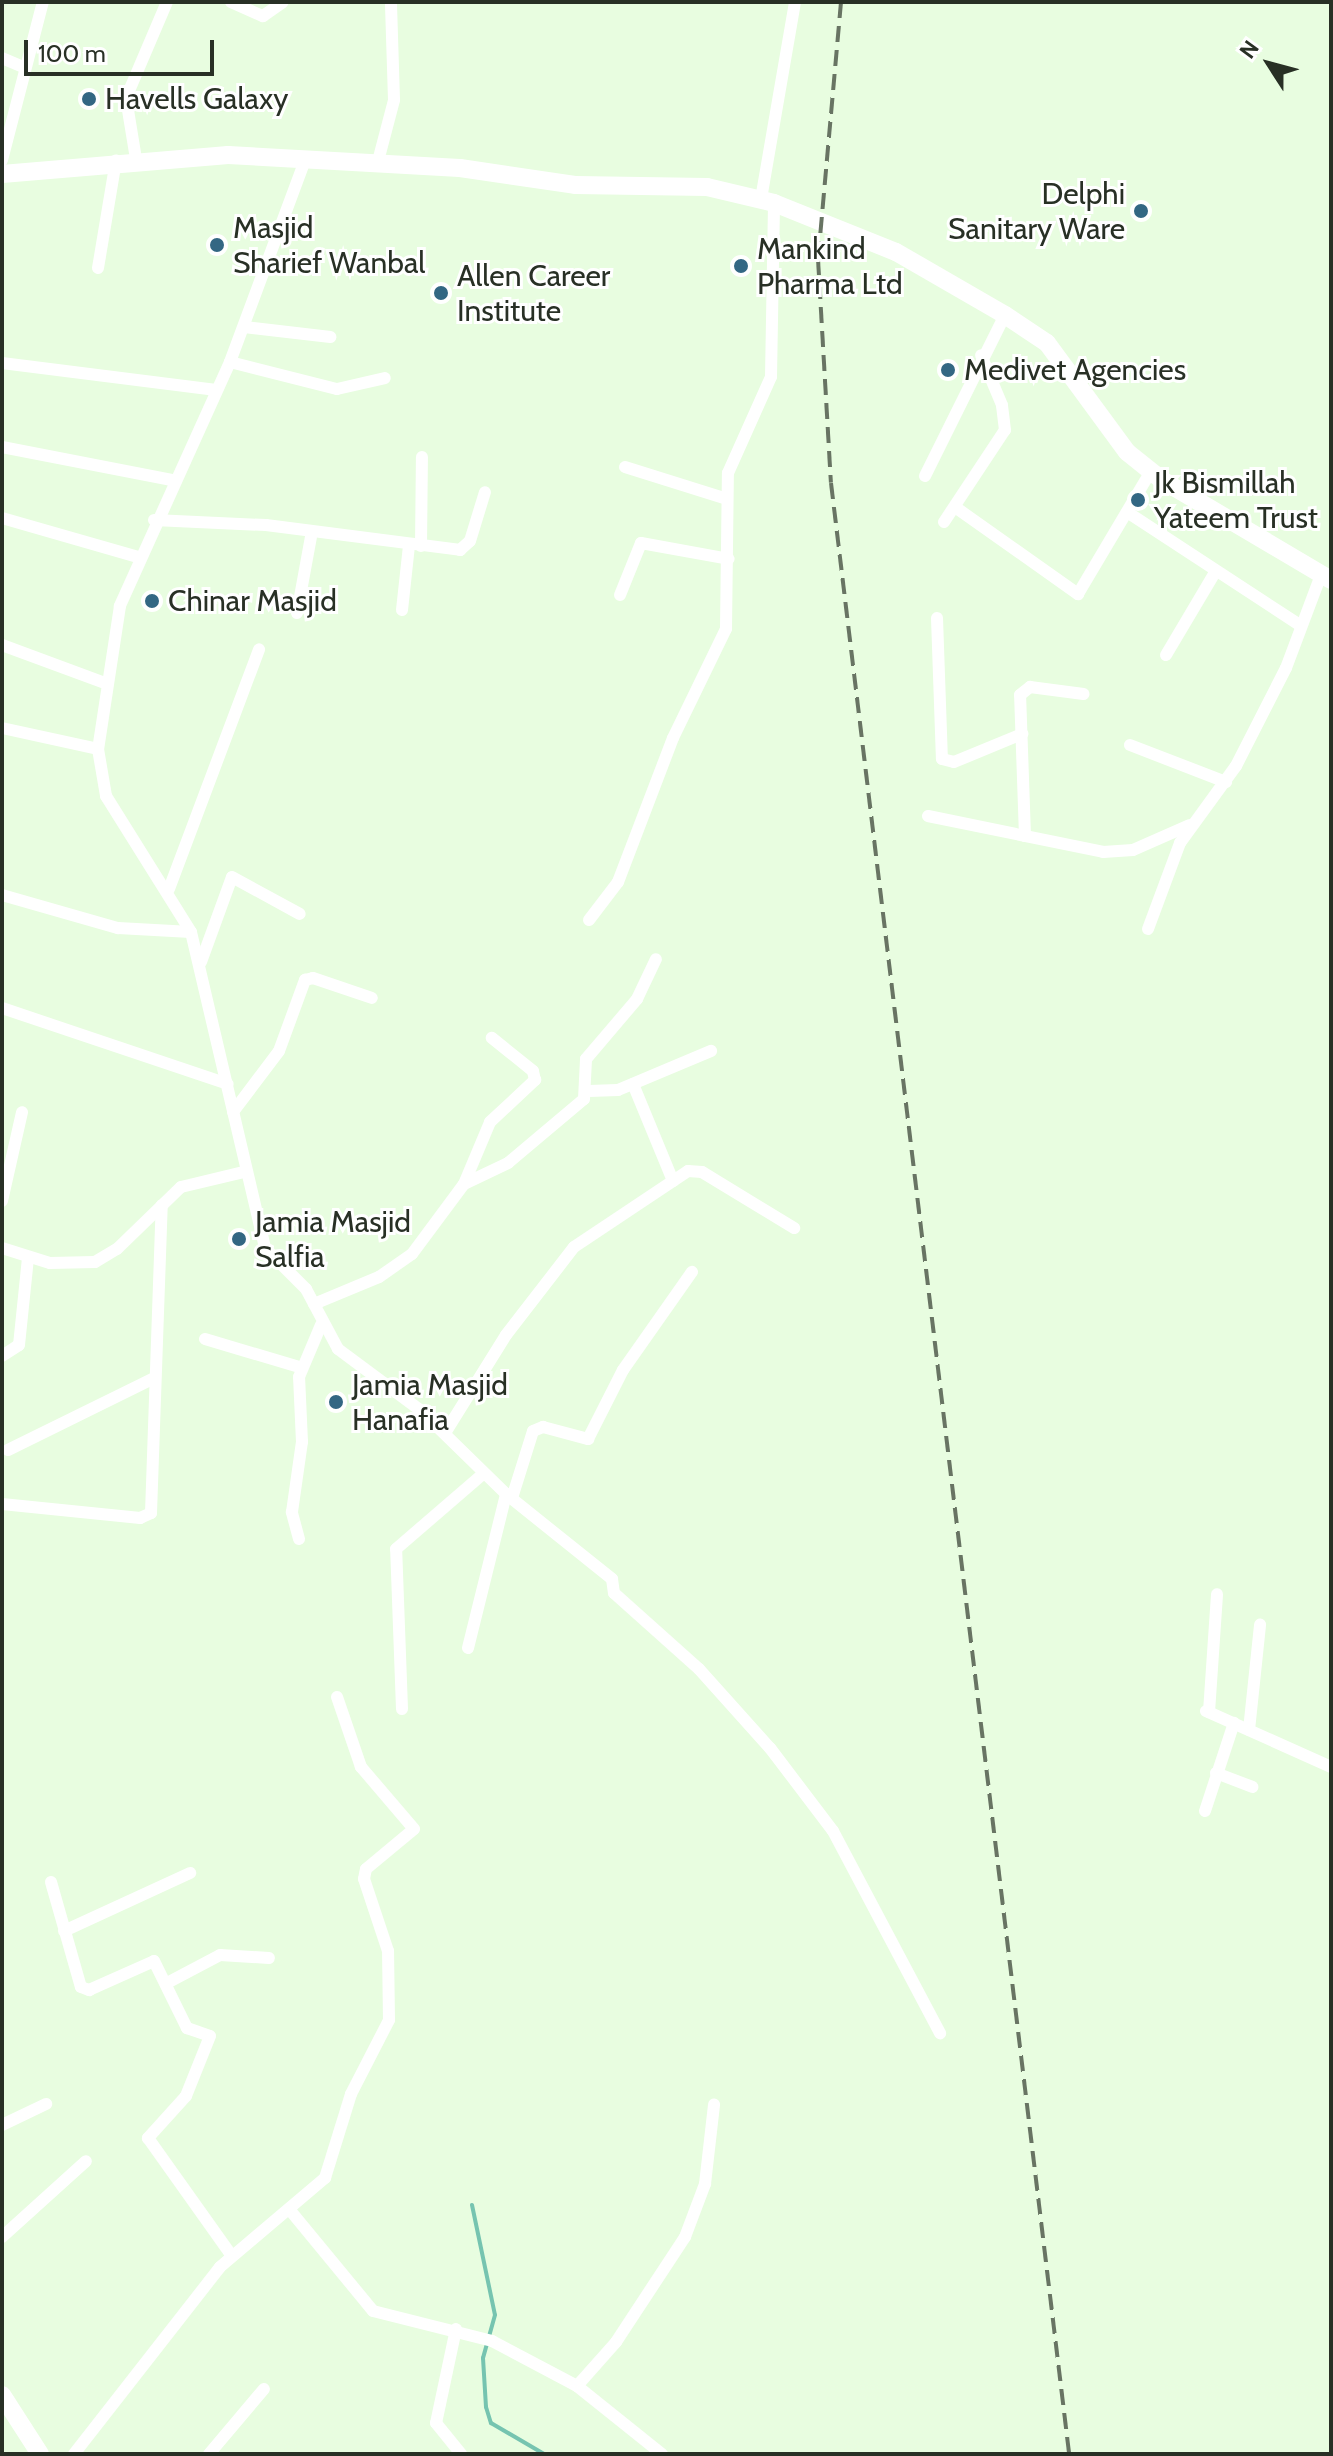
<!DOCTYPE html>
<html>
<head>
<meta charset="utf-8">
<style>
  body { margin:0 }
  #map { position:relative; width:1333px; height:2456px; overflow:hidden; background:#e8fde0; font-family:Cabin,sans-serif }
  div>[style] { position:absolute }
  .stream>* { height:4px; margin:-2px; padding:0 2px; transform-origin:2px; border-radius:2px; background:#76c4b0 }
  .street>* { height:12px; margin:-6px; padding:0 6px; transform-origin:6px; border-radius:6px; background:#fff }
  .secondary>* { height:18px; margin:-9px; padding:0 9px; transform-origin:9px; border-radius:9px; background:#fff }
  .rail>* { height:4px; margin-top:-2px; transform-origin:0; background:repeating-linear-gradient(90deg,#687463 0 16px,transparent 0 24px) }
  .dots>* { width:22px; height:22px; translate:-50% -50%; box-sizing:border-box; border:4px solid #fff; border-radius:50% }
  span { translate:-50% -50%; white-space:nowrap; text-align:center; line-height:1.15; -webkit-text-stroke:6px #fff; paint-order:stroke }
  .poi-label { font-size:30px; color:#283025 }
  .left { translate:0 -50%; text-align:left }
  .right { translate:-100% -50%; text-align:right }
  .frame { position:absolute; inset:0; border:4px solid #283025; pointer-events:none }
  .north { position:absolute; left:1229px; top:24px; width:80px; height:80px; -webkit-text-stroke:6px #fff; paint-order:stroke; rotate:306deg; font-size:22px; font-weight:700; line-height:32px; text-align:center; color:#283025 }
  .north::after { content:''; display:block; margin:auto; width:28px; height:36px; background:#283025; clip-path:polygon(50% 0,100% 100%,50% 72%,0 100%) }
  .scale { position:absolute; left:24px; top:40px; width:190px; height:36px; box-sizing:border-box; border:4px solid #283025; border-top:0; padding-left:10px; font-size:24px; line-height:28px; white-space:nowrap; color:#283025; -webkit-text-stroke:6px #fff; paint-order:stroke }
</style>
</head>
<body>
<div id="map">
  <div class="stream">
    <div style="left:472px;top:2205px;width:112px;rotate:78.2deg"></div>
    <div style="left:495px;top:2315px;width:45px;rotate:105.6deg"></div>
    <div style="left:483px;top:2358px;width:49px;rotate:86.5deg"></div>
    <div style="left:486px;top:2407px;width:17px;rotate:73deg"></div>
    <div style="left:491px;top:2423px;width:61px;rotate:30.3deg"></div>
  </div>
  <div class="street">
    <div style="left:231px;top:2px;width:35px;rotate:24deg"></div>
    <div style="left:263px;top:16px;width:24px;rotate:-35deg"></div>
    <div style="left:2px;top:58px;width:23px;rotate:23deg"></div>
    <div style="left:136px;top:159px;width:62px;rotate:-99.3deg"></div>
    <div style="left:126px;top:98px;width:104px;rotate:-66.9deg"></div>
    <div style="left:2px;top:160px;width:163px;rotate:-75.5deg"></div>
    <div style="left:304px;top:163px;width:212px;rotate:110.4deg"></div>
    <div style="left:230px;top:362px;width:268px;rotate:114.3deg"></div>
    <div style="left:120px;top:606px;width:145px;rotate:98.7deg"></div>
    <div style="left:98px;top:749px;width:48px;rotate:80.3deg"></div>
    <div style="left:106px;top:796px;width:160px;rotate:58deg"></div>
    <div style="left:191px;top:932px;width:325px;rotate:76.8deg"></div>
    <div style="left:265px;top:1248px;width:58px;rotate:45deg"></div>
    <div style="left:306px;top:1289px;width:68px;rotate:61.9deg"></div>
    <div style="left:338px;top:1349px;width:102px;rotate:36.6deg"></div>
    <div style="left:420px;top:1410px;width:120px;rotate:44.3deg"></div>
    <div style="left:506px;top:1494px;width:136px;rotate:38.7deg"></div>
    <div style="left:612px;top:1579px;width:14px;rotate:82deg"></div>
    <div style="left:614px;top:1593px;width:114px;rotate:41.8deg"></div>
    <div style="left:699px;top:1669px;width:106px;rotate:48.1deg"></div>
    <div style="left:770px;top:1748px;width:104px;rotate:52.8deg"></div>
    <div style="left:833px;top:1831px;width:229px;rotate:62.1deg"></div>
    <div style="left:377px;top:165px;width:67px;rotate:-75.3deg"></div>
    <div style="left:394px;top:100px;width:98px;rotate:-91.8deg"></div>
    <div style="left:761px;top:199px;width:200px;rotate:-80.2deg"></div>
    <div style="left:98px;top:268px;width:109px;rotate:-80.5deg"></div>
    <div style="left:244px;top:327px;width:87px;rotate:6.6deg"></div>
    <div style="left:230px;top:362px;width:110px;rotate:14.2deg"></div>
    <div style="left:337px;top:389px;width:49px;rotate:-12.9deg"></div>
    <div style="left:2px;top:363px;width:216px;rotate:7.2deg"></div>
    <div style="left:2px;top:447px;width:173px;rotate:11deg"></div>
    <div style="left:625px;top:467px;width:107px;rotate:17.4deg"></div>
    <div style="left:925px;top:476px;width:180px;rotate:-63.6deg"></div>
    <div style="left:955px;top:507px;width:151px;rotate:35.3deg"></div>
    <div style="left:1078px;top:594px;width:143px;rotate:-59.3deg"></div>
    <div style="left:1127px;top:512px;width:208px;rotate:33.2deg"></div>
    <div style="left:2px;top:518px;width:141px;rotate:16deg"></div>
    <div style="left:154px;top:520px;width:112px;rotate:2.6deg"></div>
    <div style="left:266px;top:525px;width:196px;rotate:7.3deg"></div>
    <div style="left:460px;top:550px;width:13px;rotate:-42deg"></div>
    <div style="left:470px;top:541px;width:51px;rotate:-73deg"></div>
    <div style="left:944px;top:522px;width:110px;rotate:-56.5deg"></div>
    <div style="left:1005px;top:430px;width:25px;rotate:-97deg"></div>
    <div style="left:1002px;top:405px;width:54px;rotate:-112.8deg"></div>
    <div style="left:421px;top:546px;width:89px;rotate:-89.4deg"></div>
    <div style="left:620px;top:595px;width:56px;rotate:-68deg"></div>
    <div style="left:641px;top:543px;width:89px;rotate:10.3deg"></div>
    <div style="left:402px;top:610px;width:64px;rotate:-83.8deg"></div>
    <div style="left:297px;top:613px;width:83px;rotate:-79.6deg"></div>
    <div style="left:937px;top:618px;width:141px;rotate:88deg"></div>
    <div style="left:942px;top:759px;width:12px;rotate:14deg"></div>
    <div style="left:954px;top:762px;width:74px;rotate:-22.4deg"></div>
    <div style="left:2px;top:645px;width:110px;rotate:20.3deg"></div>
    <div style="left:1166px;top:655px;width:94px;rotate:-59.3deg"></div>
    <div style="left:2px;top:728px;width:98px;rotate:12.3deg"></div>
    <div style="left:1130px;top:745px;width:103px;rotate:21.1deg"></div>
    <div style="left:928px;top:816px;width:179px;rotate:11.6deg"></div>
    <div style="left:1103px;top:852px;width:30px;rotate:-4deg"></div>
    <div style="left:1133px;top:850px;width:62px;rotate:-23.7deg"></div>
    <div style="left:1025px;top:836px;width:141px;rotate:-92deg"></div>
    <div style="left:1020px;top:695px;width:13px;rotate:-39deg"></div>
    <div style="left:1030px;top:687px;width:54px;rotate:7.4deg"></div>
    <div style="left:169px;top:889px;width:256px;rotate:-69.4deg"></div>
    <div style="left:2px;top:895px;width:121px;rotate:15.9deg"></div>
    <div style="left:118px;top:928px;width:73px;rotate:3.1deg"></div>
    <div style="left:589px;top:920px;width:48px;rotate:-52.7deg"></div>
    <div style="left:618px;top:882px;width:154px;rotate:-69.1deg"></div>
    <div style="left:673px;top:738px;width:121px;rotate:-64.1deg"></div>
    <div style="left:726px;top:629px;width:156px;rotate:-89.3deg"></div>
    <div style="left:728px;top:473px;width:105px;rotate:-65.9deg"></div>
    <div style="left:771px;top:377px;width:174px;rotate:-89deg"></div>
    <div style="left:1148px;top:929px;width:92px;rotate:-69.6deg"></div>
    <div style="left:1180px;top:843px;width:95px;rotate:-54deg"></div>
    <div style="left:1236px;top:766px;width:110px;rotate:-63deg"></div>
    <div style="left:1286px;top:668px;width:99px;rotate:-69.4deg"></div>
    <div style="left:201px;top:962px;width:90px;rotate:-70deg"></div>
    <div style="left:232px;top:877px;width:77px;rotate:28.6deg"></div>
    <div style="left:2px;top:1008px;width:238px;rotate:18.6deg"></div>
    <div style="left:633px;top:1084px;width:105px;rotate:67.6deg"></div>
    <div style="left:589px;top:1091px;width:29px;rotate:-2deg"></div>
    <div style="left:618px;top:1090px;width:101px;rotate:-22.8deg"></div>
    <div style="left:233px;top:1112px;width:76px;rotate:-53deg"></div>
    <div style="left:279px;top:1051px;width:76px;rotate:-69.9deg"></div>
    <div style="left:305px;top:980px;width:8px;rotate:-14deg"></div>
    <div style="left:313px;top:978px;width:62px;rotate:18.7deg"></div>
    <div style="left:464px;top:1184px;width:49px;rotate:-25.5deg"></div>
    <div style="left:508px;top:1163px;width:99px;rotate:-40.1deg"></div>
    <div style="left:584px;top:1099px;width:40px;rotate:-87.1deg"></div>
    <div style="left:586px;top:1059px;width:79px;rotate:-49.6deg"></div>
    <div style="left:637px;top:999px;width:44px;rotate:-64.6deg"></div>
    <div style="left:2px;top:1201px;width:91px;rotate:-77.3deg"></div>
    <div style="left:2px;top:1248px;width:50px;rotate:17.4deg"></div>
    <div style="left:50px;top:1263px;width:45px;rotate:-1.3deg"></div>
    <div style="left:95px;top:1262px;width:26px;rotate:-31deg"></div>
    <div style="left:117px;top:1249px;width:89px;rotate:-44.1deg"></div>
    <div style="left:181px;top:1187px;width:65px;rotate:-13.4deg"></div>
    <div style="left:314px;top:1304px;width:70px;rotate:-22.6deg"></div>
    <div style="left:379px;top:1277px;width:40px;rotate:-34.9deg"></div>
    <div style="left:412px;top:1254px;width:87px;rotate:-53.4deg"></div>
    <div style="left:464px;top:1184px;width:67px;rotate:-67.2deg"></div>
    <div style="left:490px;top:1122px;width:62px;rotate:-43deg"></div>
    <div style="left:535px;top:1080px;width:9px;rotate:-103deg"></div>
    <div style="left:533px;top:1071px;width:53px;rotate:-141.2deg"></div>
    <div style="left:205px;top:1339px;width:101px;rotate:16.6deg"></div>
    <div style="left:2px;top:1356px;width:20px;rotate:-33deg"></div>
    <div style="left:19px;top:1345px;width:87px;rotate:-84.1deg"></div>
    <div style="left:445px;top:1433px;width:115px;rotate:-58.1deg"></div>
    <div style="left:506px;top:1335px;width:111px;rotate:-52.3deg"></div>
    <div style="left:574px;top:1247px;width:137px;rotate:-33.7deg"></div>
    <div style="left:688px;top:1171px;width:14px;rotate:4deg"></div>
    <div style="left:702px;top:1172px;width:108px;rotate:31.3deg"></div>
    <div style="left:8px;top:1450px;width:161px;rotate:-26.2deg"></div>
    <div style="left:512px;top:1498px;width:70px;rotate:-72.6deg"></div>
    <div style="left:533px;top:1431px;width:11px;rotate:-22deg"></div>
    <div style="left:543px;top:1427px;width:47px;rotate:14.9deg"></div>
    <div style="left:588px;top:1439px;width:77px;rotate:-63.1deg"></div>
    <div style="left:623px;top:1370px;width:120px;rotate:-54.9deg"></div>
    <div style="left:2px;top:1504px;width:139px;rotate:5.8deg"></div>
    <div style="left:140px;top:1518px;width:12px;rotate:-24deg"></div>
    <div style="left:151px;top:1513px;width:308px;rotate:-88deg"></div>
    <div style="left:299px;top:1539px;width:28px;rotate:-105deg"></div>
    <div style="left:292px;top:1512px;width:71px;rotate:-81.9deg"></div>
    <div style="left:302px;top:1442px;width:65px;rotate:-92.6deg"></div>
    <div style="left:299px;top:1377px;width:56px;rotate:-67.1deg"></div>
    <div style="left:468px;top:1648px;width:159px;rotate:-76.1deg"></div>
    <div style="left:402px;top:1709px;width:160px;rotate:-92.1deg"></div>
    <div style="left:396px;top:1549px;width:116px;rotate:-40.8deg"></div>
    <div style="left:1206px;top:1711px;width:137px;rotate:24.1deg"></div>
    <div style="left:1209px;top:1712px;width:118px;rotate:-86.1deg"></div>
    <div style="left:1249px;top:1730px;width:106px;rotate:-84deg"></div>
    <div style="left:1216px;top:1773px;width:39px;rotate:21deg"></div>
    <div style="left:1205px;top:1811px;width:93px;rotate:-71.8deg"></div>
    <div style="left:51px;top:1882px;width:109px;rotate:74.1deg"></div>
    <div style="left:81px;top:1987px;width:9px;rotate:21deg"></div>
    <div style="left:89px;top:1990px;width:71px;rotate:-24deg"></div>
    <div style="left:154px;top:1961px;width:75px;rotate:63.8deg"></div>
    <div style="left:187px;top:2028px;width:24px;rotate:19deg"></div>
    <div style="left:210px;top:2036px;width:65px;rotate:111.8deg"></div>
    <div style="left:186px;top:2096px;width:57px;rotate:132.1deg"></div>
    <div style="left:148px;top:2138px;width:143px;rotate:54.6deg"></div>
    <div style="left:64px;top:1931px;width:139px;rotate:-24.7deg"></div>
    <div style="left:167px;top:1983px;width:60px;rotate:-27.8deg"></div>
    <div style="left:220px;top:1955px;width:49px;rotate:3.5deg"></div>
    <div style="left:2px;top:2125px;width:49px;rotate:-25.5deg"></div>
    <div style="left:289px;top:2209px;width:132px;rotate:50.5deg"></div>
    <div style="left:373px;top:2311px;width:123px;rotate:14.1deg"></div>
    <div style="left:492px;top:2341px;width:96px;rotate:27.9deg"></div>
    <div style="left:577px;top:2386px;width:109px;rotate:38.7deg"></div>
    <div style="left:2px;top:2237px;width:113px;rotate:-42.1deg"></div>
    <div style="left:456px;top:2329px;width:96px;rotate:102deg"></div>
    <div style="left:436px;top:2423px;width:40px;rotate:51deg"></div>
    <div style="left:577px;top:2386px;width:59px;rotate:-48.4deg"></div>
    <div style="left:616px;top:2342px;width:126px;rotate:-56.7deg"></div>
    <div style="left:685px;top:2237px;width:57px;rotate:-69.3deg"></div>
    <div style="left:705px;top:2184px;width:80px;rotate:-83.5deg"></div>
    <div style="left:74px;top:2454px;width:237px;rotate:-52deg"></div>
    <div style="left:220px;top:2267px;width:138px;rotate:-40.3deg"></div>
    <div style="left:325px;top:2178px;width:88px;rotate:-72.8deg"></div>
    <div style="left:351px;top:2094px;width:83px;rotate:-62.8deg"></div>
    <div style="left:389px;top:2020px;width:69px;rotate:-90.8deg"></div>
    <div style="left:388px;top:1951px;width:76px;rotate:-108.4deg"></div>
    <div style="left:364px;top:1879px;width:10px;rotate:-79deg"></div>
    <div style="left:366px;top:1869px;width:62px;rotate:-39.8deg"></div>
    <div style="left:414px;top:1829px;width:82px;rotate:-130.5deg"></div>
    <div style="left:361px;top:1767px;width:74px;rotate:-108.9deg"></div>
    <div style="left:209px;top:2454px;width:85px;rotate:-49.8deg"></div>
  </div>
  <div class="secondary">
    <div style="left:2px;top:174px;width:227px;rotate:-4.8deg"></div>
    <div style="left:228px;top:155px;width:232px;rotate:3.2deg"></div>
    <div style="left:460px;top:168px;width:116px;rotate:8.4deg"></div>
    <div style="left:575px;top:185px;width:132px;rotate:0.9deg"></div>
    <div style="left:707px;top:187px;width:69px;rotate:13.4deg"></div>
    <div style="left:774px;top:203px;width:131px;rotate:21.9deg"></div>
    <div style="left:896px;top:252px;width:126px;rotate:30deg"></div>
    <div style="left:1005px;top:315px;width:50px;rotate:33.7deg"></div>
    <div style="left:1047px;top:343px;width:135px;rotate:53.7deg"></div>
    <div style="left:1127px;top:452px;width:45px;rotate:38.7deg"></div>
    <div style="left:1162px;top:480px;width:196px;rotate:30.6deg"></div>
    <div style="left:2px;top:2395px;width:70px;rotate:57.2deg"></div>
  </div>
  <div class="rail">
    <div style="left:841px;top:2px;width:258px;rotate:95.1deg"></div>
    <div style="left:818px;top:259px;width:224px;rotate:86.7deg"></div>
    <div style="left:831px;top:483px;width:1985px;rotate:83.11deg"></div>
  </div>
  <div class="dots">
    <div style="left:89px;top:99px;background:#336783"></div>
    <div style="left:1141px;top:211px;background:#336783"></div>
    <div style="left:217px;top:245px;background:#336783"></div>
    <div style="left:741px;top:266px;background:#336783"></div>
    <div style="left:441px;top:293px;background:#336783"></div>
    <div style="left:948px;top:370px;background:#336783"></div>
    <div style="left:1138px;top:500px;background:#336783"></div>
    <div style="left:152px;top:601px;background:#336783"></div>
    <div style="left:239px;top:1239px;background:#336783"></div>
    <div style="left:336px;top:1402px;background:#336783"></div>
  </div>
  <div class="poi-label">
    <span class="left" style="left:105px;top:99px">Havells Galaxy</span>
    <span class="right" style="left:1125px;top:211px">Delphi<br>Sanitary Ware</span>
    <span class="left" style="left:233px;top:245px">Masjid<br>Sharief Wanbal</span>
    <span class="left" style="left:757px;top:266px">Mankind<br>Pharma Ltd</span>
    <span class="left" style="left:457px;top:293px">Allen Career<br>Institute</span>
    <span class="left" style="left:964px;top:370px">Medivet Agencies</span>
    <span class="left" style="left:1154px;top:500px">Jk Bismillah<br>Yateem Trust</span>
    <span class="left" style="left:168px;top:601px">Chinar Masjid</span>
    <span class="left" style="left:255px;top:1239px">Jamia Masjid<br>Salfia</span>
    <span class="left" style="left:352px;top:1402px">Jamia Masjid<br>Hanafia</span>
  </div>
  <div class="frame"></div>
  <div class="north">N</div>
  <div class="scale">100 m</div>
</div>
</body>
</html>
